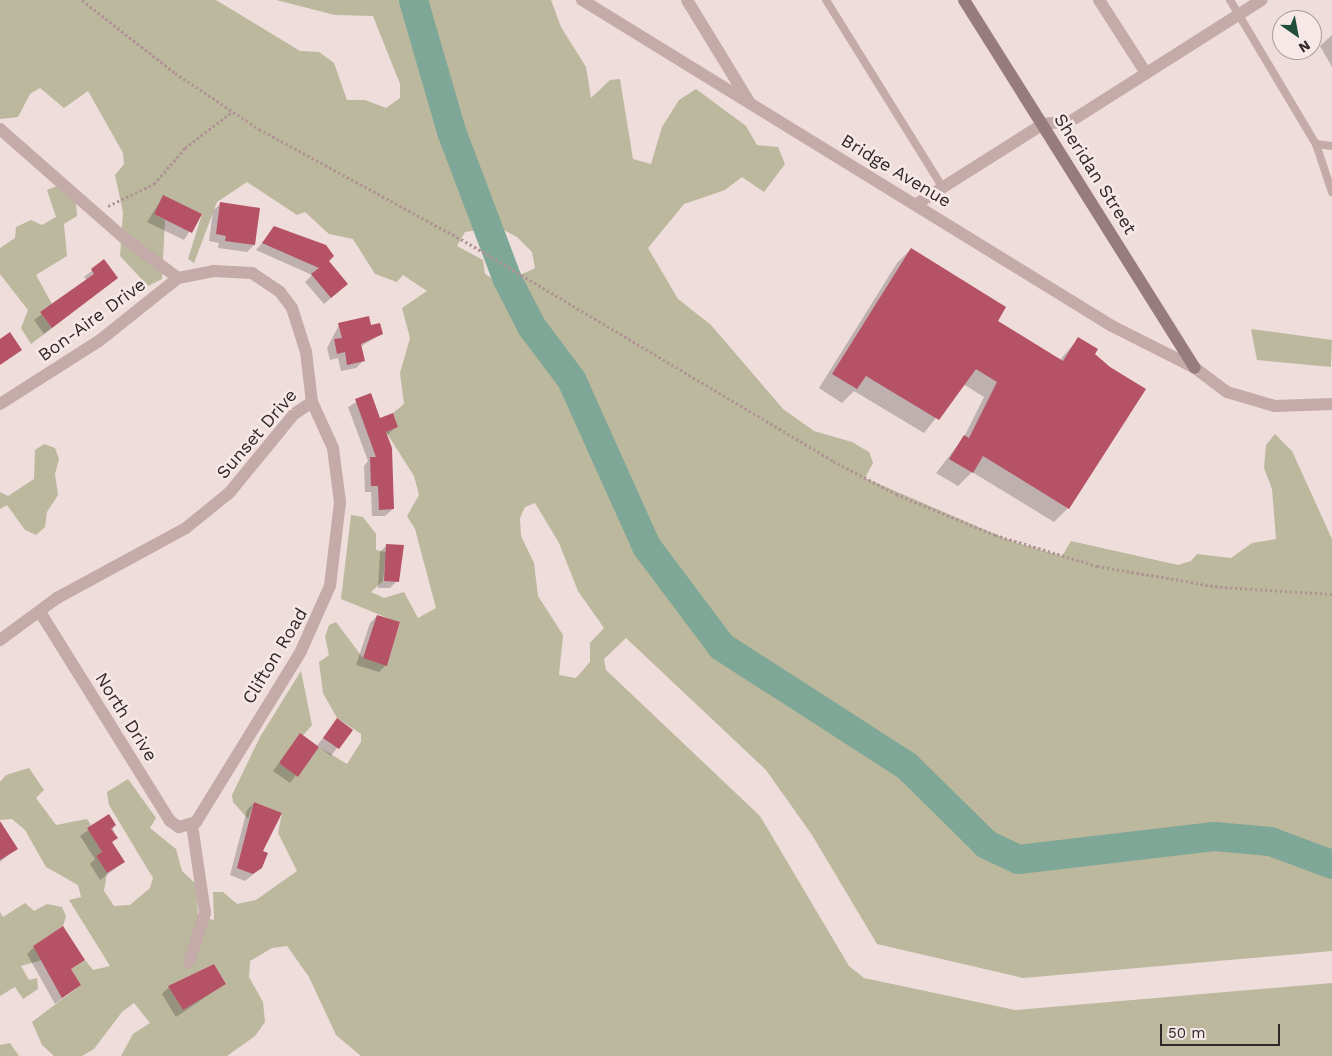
<!DOCTYPE html>
<html>
<head>
<meta charset="utf-8">
<style>
  body { margin:0 }
  #map { position:relative; width:1332px; height:1056px; overflow:hidden; background:#eedddb; font-family:"Work Sans",sans-serif }
  div>[style] { position:absolute }
  .green>* { inset:0; background:#bbb89d }
  .shadow>* { inset:0; background:#0003 }
  .river>* { height:29px; margin:-14.5px; padding:0 14.5px; transform-origin:14.5px; border-radius:14.5px; background:#7ea797 }
  .building>* { inset:0; background:#b55265 }
  .path>* { height:3px; margin-top:-1.5px; transform-origin:0; background:repeating-linear-gradient(90deg,#b09393 0 2.5px,transparent 0 5px) }
  .lane>* { height:8px; margin:-4px; padding:0 4px; transform-origin:4px; border-radius:4px; background:#c4aaa9 }
  .street>* { height:12px; margin:-6px; padding:0 6px; transform-origin:6px; border-radius:6px; background:#c4aaa9 }
  .secondary>* { height:12px; margin:-6px; padding:0 6px; transform-origin:6px; border-radius:6px; background:#977b7d }
  span { translate:-50% -50%; white-space:nowrap; text-align:center; line-height:1.15; -webkit-text-stroke:5px #f6e8e7; paint-order:stroke }
  .street-label { font-size:18px; color:#322829 }
  .north { position:absolute; left:1272px; top:10px; width:50px; height:50px; box-sizing:border-box; background:#f6e8e7; border:1px solid #a89b9b; border-radius:50%; rotate:147deg; font-size:14px; font-weight:700; line-height:20px; text-align:center; color:#322829 }
  .north::after { content:''; display:block; margin:auto; width:18px; height:22px; background:#234e3e; clip-path:polygon(50% 0,100% 100%,50% 72%,0 100%) }
  .scale { position:absolute; left:1160px; top:1024px; width:120px; height:22px; box-sizing:border-box; border:2px solid #322829; border-top:0; padding-left:6px; font-size:15px; line-height:18px; white-space:nowrap; color:#322829; -webkit-text-stroke:4px #f6e8e7; paint-order:stroke }
</style>
</head>
<body>
<div id="map">
  <div class="green">
    <div style="clip-path:polygon(evenodd,0 0,216px 0,300px 51px,319px 52px,334px 63px,347px 100px,365px 100px,386px 108px,400px 98px,400px 84px,373px 16px,335px 15px,276px 0,551px 0,561px 27px,586px 67px,591px 98px,610px 80px,620px 79px,633px 159px,651px 164px,662px 127px,679px 100px,696px 89px,746px 126px,757px 145px,778px 147px,785px 164px,764px 192px,742px 177px,725px 190px,684px 204px,648px 248px,678px 299px,711px 325px,783px 409px,814px 431px,852px 442px,869px 452px,873px 463px,865px 478px,1011px 541px,1062px 556px,1071px 541px,1178px 565px,1191px 561px,1197px 554px,1231px 558px,1252px 543px,1276px 539px,1272px 489px,1264px 468px,1266px 445px,1275px 434px,1292px 451px,1332px 539px,1332px 951px,1023px 978px,877px 944px,812px 835px,766px 770px,626px 638px,604px 659px,606px 670px,760px 816px,849px 966px,864px 978px,1015px 1010px,1332px 983px,1332px 1056px,361px 1056px,336px 1035px,309px 977px,287px 946px,272px 948px,250px 961px,249px 977px,263px 1002px,265px 1022px,255px 1036px,227px 1056px,121px 1056px,133px 1034px,150px 1023px,134px 1003px,122px 1012px,94px 1049px,82px 1056px,54px 1056px,42px 1045px,32px 1022px,81px 985px,71px 969px,85px 960px,93px 970px,110px 966px,69px 900px,81px 897px,78px 885px,46px 867px,25px 830px,12px 819px,0 820px,0 782px,6px 775px,29px 768px,44px 790px,36px 798px,56px 825px,87px 819px,91px 825px,87px 828px,102px 852px,96px 856px,107px 873px,104px 891px,114px 906px,130px 905px,150px 888px,153px 878px,109px 805px,107px 792px,128px 779px,156px 818px,150px 828px,176px 849px,182px 871px,196px 884px,198px 916px,214px 920px,213px 892px,223px 892px,237px 904px,256px 900px,297px 871px,278px 833px,282px 813px,254px 802px,248px 819px,233px 802px,232px 795px,260px 737px,301px 671px,312px 725px,279px 763px,298px 777px,319px 747px,347px 764px,361px 742px,361px 734px,337px 718px,323px 693px,319px 662px,329px 655px,325px 637px,329px 625px,336px 622px,363px 658px,387px 665px,400px 623px,341px 599px,351px 515px,363px 517px,376px 534px,376px 550px,386px 552px,383px 581px,371px 592px,384px 598px,404px 592px,418px 618px,436px 608px,415px 529px,407px 516px,419px 495px,414px 476px,386px 432px,398px 427px,393px 413px,404px 404px,400px 373px,410px 338px,402px 308px,427px 291px,403px 275px,397px 282px,375px 274px,353px 239px,329px 234px,305px 212px,297px 215px,247px 182px,217px 202px,194px 263px,188px 259px,202px 214px,163px 196px,154px 214px,165px 220px,162px 279px,148px 286px,120px 256px,123px 212px,115px 175px,124px 164px,123px 153px,88px 91px,64px 108px,40px 88px,30px 94px,18px 117px,0 119px,0 0,498px 227px,517px 237px,532px 252px,535px 268px,501px 284px,485px 274px,483px 260px,457px 246px,465px 232px,498px 227px,0 0,535px 503px,559px 543px,578px 591px,604px 628px,590px 643px,590px 662px,576px 678px,559px 675px,563px 635px,538px 596px,534px 563px,521px 536px,520px 518px,525px 507px,535px 503px,0 0,214px 964px,226px 984px,183px 1010px,168px 986px,214px 964px)"></div>
    <div style="clip-path:polygon(57px 186px,76px 202px,77px 216px,64px 224px,67px 256px,36px 275px,52px 304px,40px 312px,52px 328px,31px 344px,21px 328px,28px 310px,0 274px,0 248px,15px 238px,16px 227px,31px 220px,42px 225px,56px 217px,47px 190px)"></div>
    <div style="clip-path:polygon(1251px 329px,1332px 340px,1331px 367px,1257px 360px)"></div>
    <div style="clip-path:polygon(44px 444px,55px 448px,59px 459px,55px 474px,58px 495px,47px 512px,45px 527px,36px 535px,25px 530px,7px 505px,0 509px,0 492px,8px 496px,34px 479px,35px 450px)"></div>
    <div style="clip-path:polygon(25px 903px,34px 911px,47px 904px,62px 907px,66px 916px,63px 926px,33px 946px,42px 960px,21px 966px,29px 980px,37px 978px,38px 989px,23px 999px,15px 987px,0 996px,0 912px,3px 917px)"></div>
    <div style="clip-path:polygon(10px 1043px,19px 1056px,0 1056px,0 1045px)"></div>
  </div>
  <div class="shadow">
    <div style="clip-path:polygon(1332px 35px,1332px 67px,1320px 46px)"></div>
    <div style="clip-path:polygon(163px 197px,200px 215px,184px 240px,147px 222px)"></div>
    <div style="clip-path:polygon(220px 204px,259px 209px,254px 245px,247px 252px,218px 248px,219px 243px,209px 241px,213px 211px)"></div>
    <div style="clip-path:polygon(275px 228px,328px 261px,339px 291px,324px 304px,305px 282px,312px 275px,256px 250px)"></div>
    <div style="clip-path:polygon(911px 249px,996px 321px,1059px 361px,1079px 338px,1093px 354px,1068px 508px,1054px 522px,972px 472px,958px 486px,936px 473px,964px 437px,984px 397px,963px 384px,924px 433px,854px 391px,842px 403px,819px 388px,897px 263px)"></div>
    <div style="clip-path:polygon(104px 261px,117px 278px,44px 334px,34px 320px,87px 280px,84px 277px)"></div>
    <div style="clip-path:polygon(339px 325px,370px 326px,381px 334px,360px 347px,363px 361px,356px 368px,341px 371px,338px 358px,330px 360px,327px 348px)"></div>
    <div style="clip-path:polygon(370px 394px,380px 420px,396px 427px,386px 436px,393px 509px,385px 516px,372px 516px,371px 492px,365px 492px,364px 466px,368px 461px,348px 407px)"></div>
    <div style="clip-path:polygon(387px 545px,397px 581px,390px 588px,378px 588px,380px 552px)"></div>
    <div style="clip-path:polygon(377px 616px,386px 665px,379px 672px,356px 665px,370px 623px)"></div>
    <div style="clip-path:polygon(337px 720px,351px 730px,331px 756px,318px 746px,290px 783px,273px 771px,300px 735px,316px 747px)"></div>
    <div style="clip-path:polygon(254px 803px,261px 868px,245px 881px,230px 875px,247px 810px)"></div>
    <div style="clip-path:polygon(109px 815px,116px 838px,111px 843px,124px 862px,100px 880px,90px 864px,95px 859px,80px 836px)"></div>
    <div style="clip-path:polygon(0 824px,16px 849px,0 862px)"></div>
    <div style="clip-path:polygon(34px 947px,83px 959px,70px 970px,80px 985px,55px 1004px,27px 954px)"></div>
    <div style="clip-path:polygon(225px 984px,176px 1017px,162px 994px,169px 987px)"></div>
  </div>
  <div class="river">
    <div style="left:413px;top:0;width:136px;rotate:73.8deg"></div>
    <div style="left:451px;top:131px;width:158px;rotate:69.3deg"></div>
    <div style="left:507px;top:279px;width:53px;rotate:62.9deg"></div>
    <div style="left:531px;top:326px;width:66px;rotate:53deg"></div>
    <div style="left:571px;top:379px;width:183px;rotate:65.8deg"></div>
    <div style="left:646px;top:546px;width:125px;rotate:53.1deg"></div>
    <div style="left:721px;top:646px;width:221px;rotate:32.8deg"></div>
    <div style="left:907px;top:766px;width:111px;rotate:44.6deg"></div>
    <div style="left:986px;top:844px;width:35px;rotate:25deg"></div>
    <div style="left:1018px;top:859px;width:197px;rotate:-6.7deg"></div>
    <div style="left:1214px;top:836px;width:56px;rotate:5.1deg"></div>
    <div style="left:1270px;top:841px;width:66px;rotate:20.4deg"></div>
  </div>
  <div class="building">
    <div style="clip-path:polygon(163px 195px,202px 214px,192px 233px,154px 214px)"></div>
    <div style="clip-path:polygon(220px 202px,260px 208px,255px 245px,225px 241px,226px 236px,216px 234px)"></div>
    <div style="clip-path:polygon(274px 226px,326px 245px,334px 256px,329px 261px,348px 284px,331px 298px,311px 274px,319px 268px,262px 243px)"></div>
    <div style="clip-path:polygon(911px 248px,1006px 307px,998px 321px,1063px 361px,1078px 337px,1098px 349px,1095px 354px,1110px 367px,1146px 389px,1069px 509px,983px 456px,973px 473px,949px 459px,964px 435px,969px 438px,997px 382px,976px 369px,939px 420px,866px 376px,857px 389px,832px 374px)"></div>
    <div style="clip-path:polygon(104px 259px,118px 278px,52px 328px,40px 312px,94px 274px,91px 269px)"></div>
    <div style="clip-path:polygon(369px 316px,371px 325px,380px 323px,383px 334px,361px 344px,365px 361px,347px 365px,345px 352px,337px 354px,334px 339px,342px 338px,338px 323px)"></div>
    <div style="clip-path:polygon(10px 332px,22px 350px,0 365px,0 339px)"></div>
    <div style="clip-path:polygon(371px 393px,380px 418px,393px 413px,398px 427px,386px 432px,392px 448px,394px 509px,379px 510px,378px 486px,371px 486px,370px 457px,376px 457px,355px 399px)"></div>
    <div style="clip-path:polygon(386px 544px,404px 545px,399px 582px,384px 581px)"></div>
    <div style="clip-path:polygon(377px 615px,400px 622px,387px 666px,363px 658px)"></div>
    <div style="clip-path:polygon(337px 718px,353px 730px,339px 749px,323px 738px)"></div>
    <div style="clip-path:polygon(300px 733px,319px 747px,298px 777px,279px 763px)"></div>
    <div style="clip-path:polygon(254px 802px,282px 813px,263px 851px,268px 853px,262px 868px,253px 874px,237px 868px)"></div>
    <div style="clip-path:polygon(109px 814px,116px 825px,111px 829px,118px 838px,112px 842px,125px 862px,107px 873px,96px 856px,102px 852px,87px 828px)"></div>
    <div style="clip-path:polygon(0 821px,18px 849px,0 860px)"></div>
    <div style="clip-path:polygon(63px 926px,85px 960px,71px 969px,81px 985px,62px 998px,33px 946px)"></div>
    <div style="clip-path:polygon(214px 964px,226px 984px,183px 1010px,168px 986px)"></div>
  </div>
  <div class="path">
    <div style="left:82px;top:0;width:118px;rotate:38.1deg"></div>
    <div style="left:175px;top:73px;width:101px;rotate:33.7deg"></div>
    <div style="left:259px;top:129px;width:230px;rotate:28.6deg"></div>
    <div style="left:461px;top:239px;width:433px;rotate:30.8deg"></div>
    <div style="left:833px;top:461px;width:71px;rotate:27.6deg"></div>
    <div style="left:896px;top:494px;width:107px;rotate:22.5deg"></div>
    <div style="left:995px;top:535px;width:107px;rotate:16.9deg"></div>
    <div style="left:1097px;top:566px;width:125px;rotate:9.7deg"></div>
    <div style="left:1220px;top:587px;width:112px;rotate:3.6deg"></div>
    <div style="left:108px;top:206px;width:51px;rotate:-25.6deg"></div>
    <div style="left:154px;top:184px;width:48px;rotate:-49.3deg"></div>
    <div style="left:185px;top:148px;width:59px;rotate:-37.5deg"></div>
  </div>
  <div class="lane">
    <div style="left:826px;top:0;width:221px;rotate:58.1deg"></div>
    <div style="left:1230px;top:0;width:168px;rotate:59.2deg"></div>
    <div style="left:1316px;top:144px;width:51px;rotate:71.6deg"></div>
    <div style="left:1316px;top:144px;width:16px;rotate:7deg"></div>
  </div>
  <div class="street">
    <div style="left:582px;top:0;width:622px;rotate:31.6deg"></div>
    <div style="left:1112px;top:326px;width:93px;rotate:26.8deg"></div>
    <div style="left:1195px;top:368px;width:40px;rotate:37deg"></div>
    <div style="left:1227px;top:392px;width:50px;rotate:16.3deg"></div>
    <div style="left:1275px;top:406px;width:57px;rotate:-2deg"></div>
    <div style="left:687px;top:0;width:117px;rotate:58.6deg"></div>
    <div style="left:1099px;top:0;width:87px;rotate:57.2deg"></div>
    <div style="left:0;top:129px;width:164px;rotate:41.3deg"></div>
    <div style="left:123px;top:237px;width:69px;rotate:36.7deg"></div>
    <div style="left:918px;top:203px;width:148px;rotate:-32.3deg"></div>
    <div style="left:1043px;top:124px;width:28px;rotate:-6deg"></div>
    <div style="left:1071px;top:121px;width:226px;rotate:-32.4deg"></div>
    <div style="left:0;top:404px;width:117px;rotate:-32.5deg"></div>
    <div style="left:99px;top:341px;width:101px;rotate:-38.6deg"></div>
    <div style="left:178px;top:278px;width:36px;rotate:-11deg"></div>
    <div style="left:213px;top:271px;width:39px;rotate:3deg"></div>
    <div style="left:252px;top:273px;width:34px;rotate:34deg"></div>
    <div style="left:280px;top:292px;width:20px;rotate:53deg"></div>
    <div style="left:292px;top:308px;width:46px;rotate:72.3deg"></div>
    <div style="left:306px;top:352px;width:50px;rotate:83.2deg"></div>
    <div style="left:312px;top:402px;width:22px;rotate:146deg"></div>
    <div style="left:294px;top:414px;width:102px;rotate:129.4deg"></div>
    <div style="left:229px;top:493px;width:55px;rotate:140.9deg"></div>
    <div style="left:186px;top:528px;width:147px;rotate:151.5deg"></div>
    <div style="left:57px;top:598px;width:71px;rotate:143.6deg"></div>
    <div style="left:40px;top:612px;width:246px;rotate:58.1deg"></div>
    <div style="left:170px;top:821px;width:11px;rotate:34deg"></div>
    <div style="left:179px;top:827px;width:18px;rotate:-16deg"></div>
    <div style="left:196px;top:822px;width:201px;rotate:-58.4deg"></div>
    <div style="left:301px;top:651px;width:71px;rotate:-66deg"></div>
    <div style="left:330px;top:586px;width:85px;rotate:-83.2deg"></div>
    <div style="left:340px;top:502px;width:54px;rotate:-97.4deg"></div>
    <div style="left:333px;top:448px;width:51px;rotate:-114.5deg"></div>
    <div style="left:189px;top:962px;width:52px;rotate:-71.9deg"></div>
    <div style="left:205px;top:913px;width:89px;rotate:-98.4deg"></div>
  </div>
  <div class="secondary">
    <div style="left:964px;top:0;width:434px;rotate:57.9deg"></div>
  </div>
  <div class="street-label">
    <span style="left:896px;top:171px;rotate:31deg">Bridge Avenue</span>
    <span style="left:1095px;top:174px;rotate:58deg">Sheridan Street</span>
    <span style="left:92px;top:320px;rotate:-36deg">Bon-Aire Drive</span>
    <span style="left:257px;top:434px;rotate:-49deg">Sunset Drive</span>
    <span style="left:275px;top:656px;rotate:-59deg">Clifton Road</span>
    <span style="left:126px;top:717px;rotate:58deg">North Drive</span>
  </div>
  <div class="north">N</div>
  <div class="scale">50 m</div>
</div>
</body>
</html>
